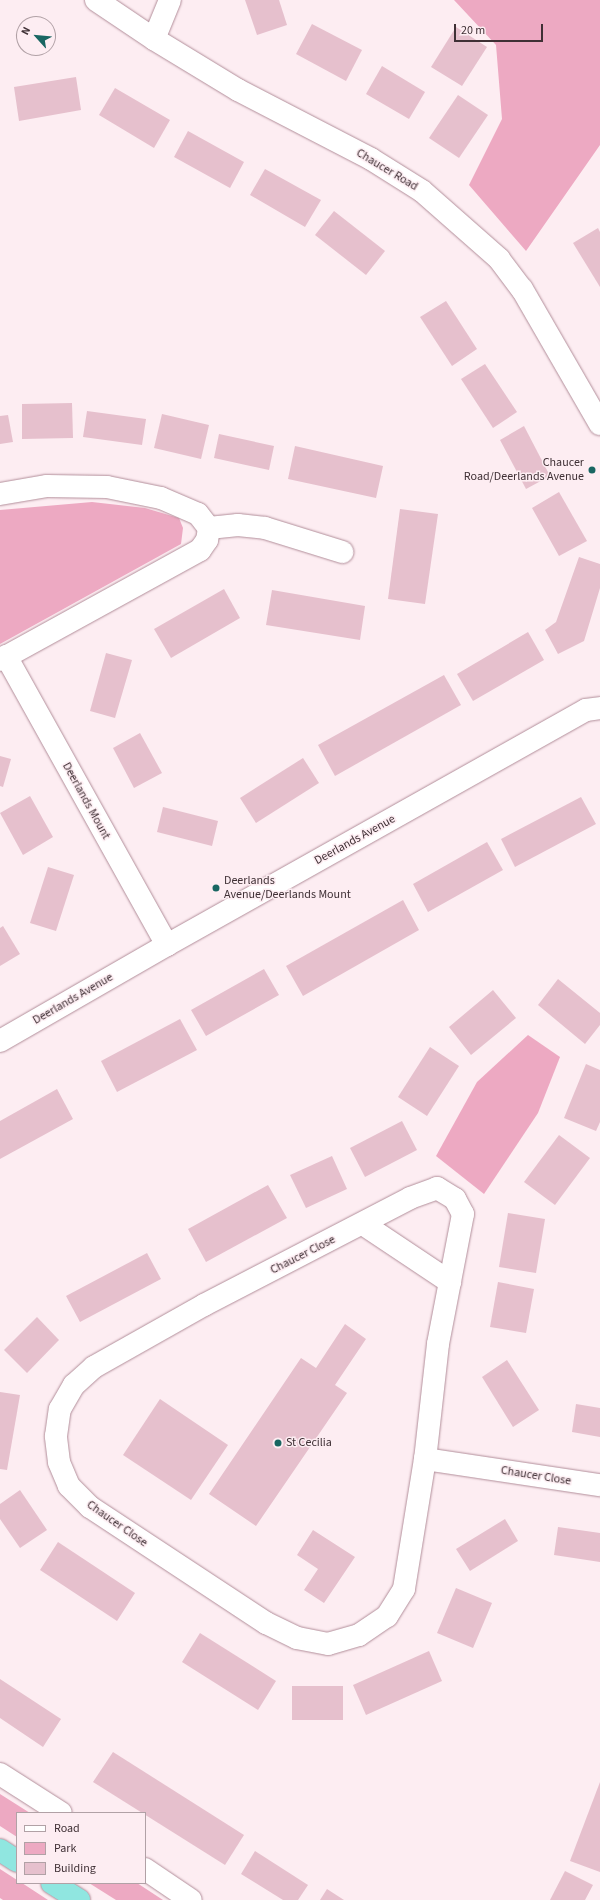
<!DOCTYPE html>
<html>
<head>
<meta charset="utf-8">
<style>
  body { margin:0 }
  #map { position:relative; width:600px; height:1900px; overflow:hidden; background:#fdedf2; font-family:"Source Sans 3",sans-serif }
  div>[style] { position:absolute }
  .green>* { inset:0; background:#eda9c2 }
  .building>* { inset:0; background:#e6c0cd }
  .roads { filter:drop-shadow(0 0 1px #b28e9a) drop-shadow(0 0 1px #b28e9a) }
  .minor>* { height:22px; margin:-11px; padding:0 11px; transform-origin:11px; border-radius:11px; background:#fff }
  .tertiary>* { height:22px; margin:-11px; padding:0 11px; transform-origin:11px; border-radius:11px; background:#fff }
  .secondary>* { height:22px; margin:-11px; padding:0 11px; transform-origin:11px; border-radius:11px; background:#fff }
  .trunk>* { height:22px; margin:-11px; padding:0 11px; transform-origin:11px; border-radius:11px; background:#90e6e0 }
  .dots>* { width:11px; height:11px; translate:-50% -50%; box-sizing:border-box; border:2px solid #fdedf2; border-radius:50% }
  span { translate:-50% -50%; white-space:nowrap; text-align:center; line-height:1.15; -webkit-text-stroke:3px #fdedf2; paint-order:stroke }
  .street-label { font-size:12px; color:#3f3035 }
  .poi-label { font-size:12px; color:#3f3035 }
  .right { translate:-100% -50%; text-align:right }
  .left { translate:0 -50%; text-align:left }
  .legend { position:absolute; left:16px; top:1812px; width:130px; height:72px; box-sizing:border-box; background:#fdedf2; border:1px solid #b1a1a6; margin:0; padding:5px 7px; list-style:none; font-size:12px; color:#3f3035 }
  .legend li { display:flex; align-items:center; gap:8px; height:20px }
  .legend b { width:20px; border:1px solid #b1a1a6 }
  .north { position:absolute; left:16px; top:16px; width:40px; height:40px; box-sizing:border-box; background:#fdedf2; border:1px solid #b1a1a6; border-radius:50%; rotate:297deg; font-size:11px; font-weight:700; line-height:16px; text-align:center; color:#3f3035 }
  .north::after { content:''; display:block; margin:auto; width:14px; height:18px; background:#196662; clip-path:polygon(50% 0,100% 100%,50% 72%,0 100%) }
  .scale { position:absolute; left:454px; top:24px; width:89px; height:18px; box-sizing:border-box; border:2px solid #3f3035; border-top:0; padding-left:5px; font-size:12px; line-height:14px; white-space:nowrap; color:#3f3035; -webkit-text-stroke:3px #fdedf2; paint-order:stroke }
</style>
</head>
<body>
<div id="map">
  <div class="green">
    <div style="clip-path:polygon(454px 0,600px 0,600px 145px,526px 251px,469px 185px,502px 119px,496px 45px)"></div>
    <div style="clip-path:polygon(92px 502px,145px 508px,179px 518px,183px 528px,181px 544px,0 644px,0 510px)"></div>
    <div style="clip-path:polygon(528px 1035px,560px 1057px,538px 1113px,484px 1194px,436px 1156px,477px 1082px)"></div>
    <div style="clip-path:polygon(0 1794px,30px 1813px,17px 1813px,17px 1837px,0 1826px)"></div>
    <div style="clip-path:polygon(0 1869px,17px 1880px,17px 1883px,22px 1883px,48px 1900px,3px 1900px,0 1898px)"></div>
    <div style="clip-path:polygon(89px 1883px,137px 1883px,163px 1900px,116px 1900px)"></div>
  </div>
  <div class="building">
    <div style="clip-path:polygon(245px 0,279px 0,287px 25px,257px 35px)"></div>
    <div style="clip-path:polygon(312px 24px,362px 50px,346px 81px,296px 54px)"></div>
    <div style="clip-path:polygon(456px 27px,487px 47px,462px 86px,431px 67px)"></div>
    <div style="clip-path:polygon(382px 66px,425px 92px,409px 119px,366px 94px)"></div>
    <div style="clip-path:polygon(76px 77px,81px 110px,19px 121px,14px 87px)"></div>
    <div style="clip-path:polygon(115px 88px,170px 120px,154px 148px,99px 115px)"></div>
    <div style="clip-path:polygon(458px 95px,488px 115px,459px 158px,429px 138px)"></div>
    <div style="clip-path:polygon(188px 131px,244px 162px,230px 188px,174px 157px)"></div>
    <div style="clip-path:polygon(265px 169px,321px 200px,305px 227px,250px 195px)"></div>
    <div style="clip-path:polygon(334px 211px,385px 251px,366px 275px,315px 235px)"></div>
    <div style="clip-path:polygon(598px 228px,600px 232px,600px 287px,573px 243px)"></div>
    <div style="clip-path:polygon(446px 301px,477px 349px,452px 366px,420px 317px)"></div>
    <div style="clip-path:polygon(485px 364px,517px 412px,493px 428px,461px 379px)"></div>
    <div style="clip-path:polygon(72px 403px,73px 438px,22px 439px,22px 404px)"></div>
    <div style="clip-path:polygon(87px 411px,146px 419px,142px 445px,83px 437px)"></div>
    <div style="clip-path:polygon(162px 414px,209px 425px,201px 459px,154px 448px)"></div>
    <div style="clip-path:polygon(8px 415px,13px 442px,0 444px,0 416px)"></div>
    <div style="clip-path:polygon(524px 426px,550px 476px,526px 489px,500px 440px)"></div>
    <div style="clip-path:polygon(219px 434px,274px 446px,269px 470px,214px 458px)"></div>
    <div style="clip-path:polygon(295px 446px,383px 466px,376px 498px,288px 479px)"></div>
    <div style="clip-path:polygon(559px 492px,587px 541px,559px 556px,532px 508px)"></div>
    <div style="clip-path:polygon(400px 509px,438px 514px,425px 604px,388px 599px)"></div>
    <div style="clip-path:polygon(579px 557px,600px 564px,600px 588px,584px 641px,558px 654px,545px 630px,556px 622px)"></div>
    <div style="clip-path:polygon(224px 589px,240px 618px,171px 658px,154px 629px)"></div>
    <div style="clip-path:polygon(272px 590px,365px 606px,360px 640px,266px 625px)"></div>
    <div style="clip-path:polygon(528px 632px,544px 660px,473px 701px,457px 674px)"></div>
    <div style="clip-path:polygon(106px 653px,132px 660px,115px 718px,90px 711px)"></div>
    <div style="clip-path:polygon(444px 675px,461px 705px,335px 776px,318px 745px)"></div>
    <div style="clip-path:polygon(140px 733px,162px 773px,134px 788px,113px 748px)"></div>
    <div style="clip-path:polygon(0 756px,11px 759px,3px 787px,0 786px)"></div>
    <div style="clip-path:polygon(303px 758px,319px 783px,256px 823px,240px 798px)"></div>
    <div style="clip-path:polygon(30px 796px,53px 837px,23px 855px,0 813px)"></div>
    <div style="clip-path:polygon(581px 797px,596px 824px,515px 867px,501px 839px)"></div>
    <div style="clip-path:polygon(163px 807px,218px 821px,212px 846px,157px 832px)"></div>
    <div style="clip-path:polygon(487px 842px,503px 870px,428px 912px,413px 884px)"></div>
    <div style="clip-path:polygon(48px 867px,74px 875px,56px 931px,30px 923px)"></div>
    <div style="clip-path:polygon(403px 900px,419px 930px,303px 996px,286px 966px)"></div>
    <div style="clip-path:polygon(3px 926px,20px 954px,0 966px,0 928px)"></div>
    <div style="clip-path:polygon(264px 969px,279px 995px,206px 1036px,191px 1010px)"></div>
    <div style="clip-path:polygon(558px 979px,600px 1013px,600px 1025px,585px 1044px,538px 1005px)"></div>
    <div style="clip-path:polygon(493px 990px,516px 1018px,471px 1055px,449px 1027px)"></div>
    <div style="clip-path:polygon(180px 1019px,197px 1050px,117px 1092px,101px 1061px)"></div>
    <div style="clip-path:polygon(430px 1047px,459px 1066px,427px 1116px,398px 1097px)"></div>
    <div style="clip-path:polygon(586px 1064px,600px 1070px,600px 1122px,596px 1131px,564px 1118px)"></div>
    <div style="clip-path:polygon(57px 1089px,73px 1119px,0 1159px,0 1121px)"></div>
    <div style="clip-path:polygon(402px 1121px,417px 1150px,365px 1177px,350px 1148px)"></div>
    <div style="clip-path:polygon(559px 1135px,590px 1158px,555px 1205px,524px 1182px)"></div>
    <div style="clip-path:polygon(332px 1156px,347px 1189px,306px 1208px,290px 1175px)"></div>
    <div style="clip-path:polygon(268px 1185px,287px 1218px,206px 1262px,188px 1229px)"></div>
    <div style="clip-path:polygon(508px 1213px,545px 1219px,536px 1273px,499px 1267px)"></div>
    <div style="clip-path:polygon(147px 1253px,161px 1279px,80px 1322px,66px 1296px)"></div>
    <div style="clip-path:polygon(498px 1282px,534px 1289px,526px 1333px,490px 1327px)"></div>
    <div style="clip-path:polygon(37px 1317px,59px 1340px,27px 1373px,4px 1350px)"></div>
    <div style="clip-path:polygon(345px 1324px,366px 1339px,335px 1385px,347px 1393px,256px 1526px,209px 1494px,301px 1358px,316px 1368px)"></div>
    <div style="clip-path:polygon(507px 1360px,539px 1410px,513px 1427px,482px 1377px)"></div>
    <div style="clip-path:polygon(0 1392px,20px 1395px,7px 1470px,0 1469px)"></div>
    <div style="clip-path:polygon(160px 1399px,228px 1445px,191px 1500px,123px 1455px)"></div>
    <div style="clip-path:polygon(576px 1404px,600px 1408px,600px 1437px,572px 1432px)"></div>
    <div style="clip-path:polygon(20px 1490px,47px 1530px,20px 1548px,0 1519px,0 1504px)"></div>
    <div style="clip-path:polygon(505px 1519px,518px 1541px,470px 1571px,456px 1549px)"></div>
    <div style="clip-path:polygon(558px 1527px,600px 1533px,600px 1562px,554px 1555px)"></div>
    <div style="clip-path:polygon(313px 1530px,355px 1557px,324px 1603px,304px 1590px,318px 1569px,297px 1555px)"></div>
    <div style="clip-path:polygon(58px 1542px,135px 1593px,117px 1621px,40px 1570px)"></div>
    <div style="clip-path:polygon(456px 1588px,492px 1603px,473px 1648px,437px 1633px)"></div>
    <div style="clip-path:polygon(200px 1633px,276px 1681px,258px 1710px,182px 1662px)"></div>
    <div style="clip-path:polygon(429px 1651px,442px 1681px,366px 1715px,353px 1685px)"></div>
    <div style="clip-path:polygon(0 1679px,61px 1719px,43px 1747px,0 1718px)"></div>
    <div style="clip-path:polygon(292px 1686px,343px 1686px,343px 1720px,292px 1720px)"></div>
    <div style="clip-path:polygon(113px 1752px,244px 1835px,225px 1865px,93px 1782px)"></div>
    <div style="clip-path:polygon(600px 1782px,600px 1872px,570px 1861px)"></div>
    <div style="clip-path:polygon(255px 1851px,308px 1885px,298px 1900px,283px 1900px,241px 1874px)"></div>
    <div style="clip-path:polygon(565px 1871px,593px 1885px,585px 1900px,550px 1900px)"></div>
    <div style="clip-path:polygon(327px 1889px,344px 1900px,320px 1900px)"></div>
  </div>
  <div class="roads">
    <div class="minor">
      <div style="left:154px;top:39px;width:42px;rotate:-67.7deg"></div>
      <div style="left:0;top:494px;width:48px;rotate:-9.7deg"></div>
      <div style="left:47px;top:486px;width:60px;rotate:1deg"></div>
      <div style="left:107px;top:487px;width:55px;rotate:11.5deg"></div>
      <div style="left:161px;top:498px;width:40px;rotate:23.4deg"></div>
      <div style="left:198px;top:514px;width:18px;rotate:52deg"></div>
      <div style="left:209px;top:528px;width:12px;rotate:99deg"></div>
      <div style="left:207px;top:540px;width:12px;rotate:125deg"></div>
      <div style="left:200px;top:550px;width:228px;rotate:151.2deg"></div>
      <div style="left:209px;top:528px;width:29px;rotate:-6deg"></div>
      <div style="left:238px;top:525px;width:27px;rotate:6deg"></div>
      <div style="left:265px;top:528px;width:81px;rotate:17.3deg"></div>
      <div style="left:6px;top:656px;width:331px;rotate:60.9deg"></div>
      <div style="left:437px;top:1188px;width:21px;rotate:31deg"></div>
      <div style="left:455px;top:1199px;width:17px;rotate:62deg"></div>
      <div style="left:463px;top:1214px;width:132px;rotate:100.9deg"></div>
      <div style="left:438px;top:1344px;width:116px;rotate:96.4deg"></div>
      <div style="left:425px;top:1459px;width:132px;rotate:99.2deg"></div>
      <div style="left:404px;top:1589px;width:32px;rotate:122deg"></div>
      <div style="left:387px;top:1616px;width:34px;rotate:146deg"></div>
      <div style="left:359px;top:1635px;width:32px;rotate:164deg"></div>
      <div style="left:328px;top:1644px;width:32px;rotate:-169deg"></div>
      <div style="left:297px;top:1638px;width:34px;rotate:-154deg"></div>
      <div style="left:266px;top:1623px;width:211px;rotate:-146.6deg"></div>
      <div style="left:90px;top:1507px;width:30px;rotate:-135deg"></div>
      <div style="left:69px;top:1486px;width:26px;rotate:-113deg"></div>
      <div style="left:59px;top:1462px;width:26px;rotate:-97deg"></div>
      <div style="left:56px;top:1436px;width:27px;rotate:-82deg"></div>
      <div style="left:60px;top:1409px;width:28px;rotate:-60deg"></div>
      <div style="left:74px;top:1385px;width:27px;rotate:-42deg"></div>
      <div style="left:94px;top:1367px;width:126px;rotate:-29.4deg"></div>
      <div style="left:204px;top:1305px;width:232px;rotate:-27.4deg"></div>
      <div style="left:410px;top:1198px;width:29px;rotate:-20deg"></div>
      <div style="left:363px;top:1224px;width:105px;rotate:33.7deg"></div>
      <div style="left:425px;top:1459px;width:177px;rotate:8.5deg"></div>
      <div style="left:0;top:1774px;width:72px;rotate:32.6deg"></div>
      <div style="left:145px;top:1869px;width:55px;rotate:34deg"></div>
    </div>
    <div class="tertiary">
      <div style="left:0;top:1041px;width:193px;rotate:-29.9deg"></div>
      <div style="left:167px;top:945px;width:480px;rotate:-29.3deg"></div>
      <div style="left:586px;top:710px;width:14px;rotate:-8deg"></div>
    </div>
    <div class="secondary">
      <div style="left:96px;top:0;width:70px;rotate:33.9deg"></div>
      <div style="left:154px;top:39px;width:98px;rotate:31.3deg"></div>
      <div style="left:238px;top:90px;width:150px;rotate:27.4deg"></div>
      <div style="left:371px;top:159px;width:60px;rotate:32.1deg"></div>
      <div style="left:422px;top:191px;width:103px;rotate:41.4deg"></div>
      <div style="left:499px;top:259px;width:38px;rotate:53deg"></div>
      <div style="left:522px;top:289px;width:156px;rotate:60deg"></div>
    </div>
    <div class="trunk">
      <div style="left:0;top:1850px;width:20px;rotate:33deg"></div>
      <div style="left:52px;top:1883px;width:32px;rotate:32deg"></div>
    </div>
  </div>
  <div class="dots">
    <div style="left:592px;top:470px;background:#196662"></div>
    <div style="left:216px;top:888px;background:#196662"></div>
    <div style="left:278px;top:1443px;background:#196662"></div>
  </div>
  <div class="street-label">
    <span style="left:387px;top:170px;rotate:31deg">Chaucer Road</span>
    <span style="left:86px;top:801px;rotate:61deg">Deerlands Mount</span>
    <span style="left:355px;top:840px;rotate:-29deg">Deerlands Avenue</span>
    <span style="left:73px;top:999px;rotate:-30deg">Deerlands Avenue</span>
    <span style="left:303px;top:1255px;rotate:-27deg">Chaucer Close</span>
    <span style="left:536px;top:1476px;rotate:9deg">Chaucer Close</span>
    <span style="left:117px;top:1524px;rotate:35deg">Chaucer Close</span>
  </div>
  <div class="poi-label">
    <span class="right" style="left:584px;top:470px">Chaucer<br>Road/Deerlands Avenue</span>
    <span class="left" style="left:224px;top:888px">Deerlands<br>Avenue/Deerlands Mount</span>
    <span class="left" style="left:286px;top:1443px">St Cecilia</span>
  </div>
  <ul class="legend">
  <li><b style="height:5px;background:#fff"></b>Road</li>
  <li><b style="height:11px;background:#eda9c2"></b>Park</li>
  <li><b style="height:11px;background:#e6c0cd"></b>Building</li>
  </ul>
  <div class="north">N</div>
  <div class="scale">20 m</div>
</div>
</body>
</html>
